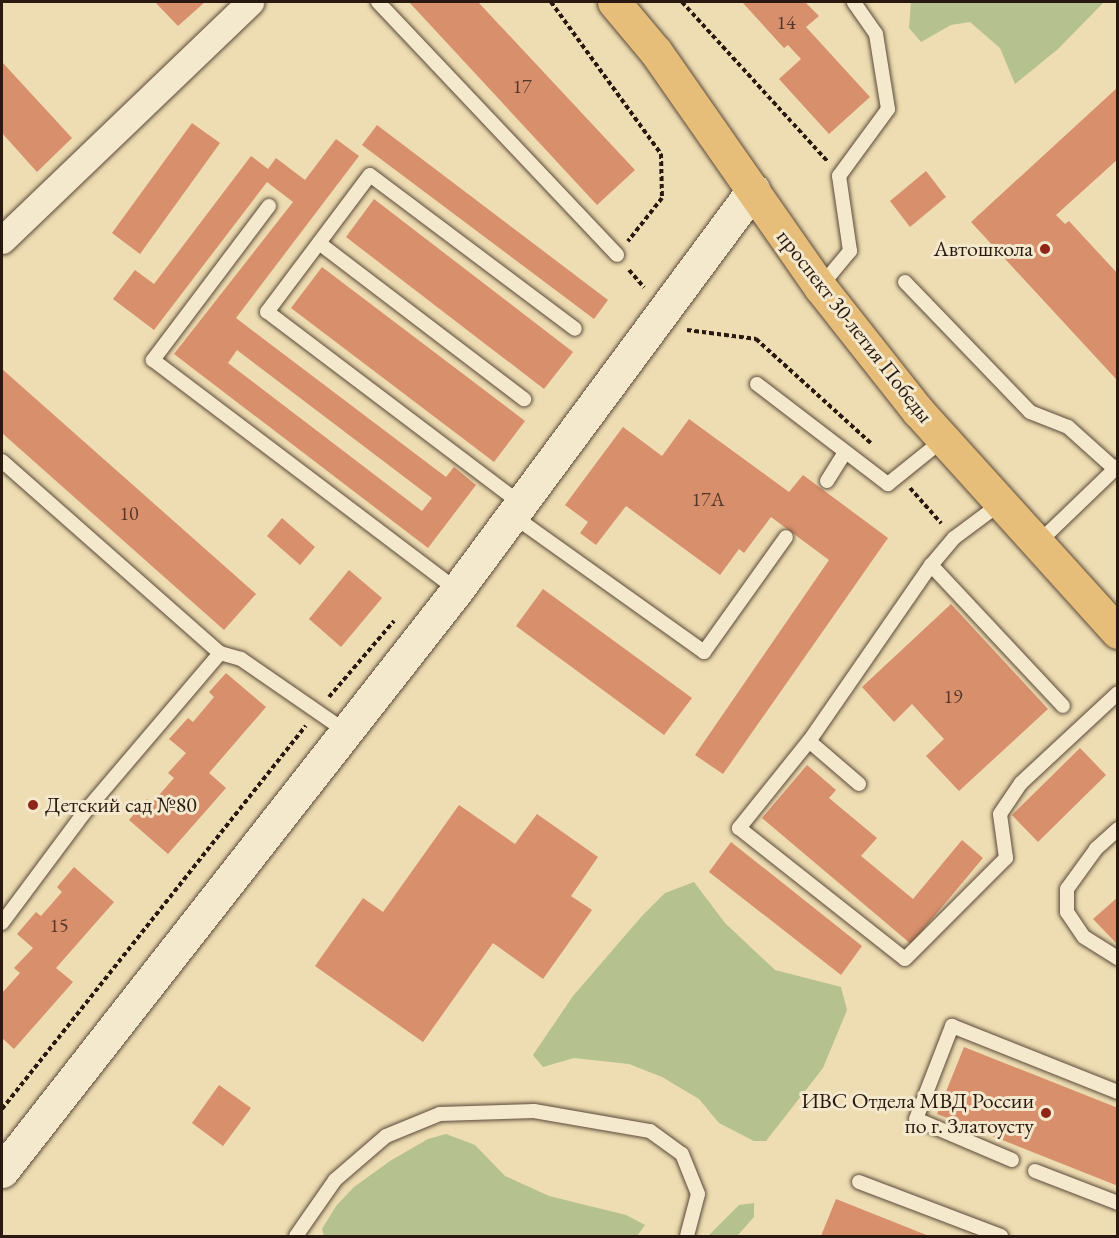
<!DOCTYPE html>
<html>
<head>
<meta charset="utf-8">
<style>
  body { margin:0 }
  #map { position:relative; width:1119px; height:1238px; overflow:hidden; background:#eedcb2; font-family:"EB Garamond",serif }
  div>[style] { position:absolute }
  .green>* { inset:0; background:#b5c18f }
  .building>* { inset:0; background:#d88f6c }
  .path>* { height:4px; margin-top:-2px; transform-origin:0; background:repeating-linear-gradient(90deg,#291911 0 4.5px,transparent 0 7.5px) }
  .roads { filter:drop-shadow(0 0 2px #5a4a39) drop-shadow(0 0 2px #5a4a39) }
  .service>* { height:14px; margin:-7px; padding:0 7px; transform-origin:7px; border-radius:7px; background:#f4e8cd }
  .minor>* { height:27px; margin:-13.5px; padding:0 13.5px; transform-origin:13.5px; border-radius:13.5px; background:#f4e8cd }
  .tertiary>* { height:33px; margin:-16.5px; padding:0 16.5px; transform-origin:16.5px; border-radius:16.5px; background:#f4e8cd }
  .primary>* { height:33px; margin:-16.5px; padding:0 16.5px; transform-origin:16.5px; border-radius:16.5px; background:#e7be79 }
  .dots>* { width:16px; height:16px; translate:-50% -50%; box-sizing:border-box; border:3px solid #f4e8cd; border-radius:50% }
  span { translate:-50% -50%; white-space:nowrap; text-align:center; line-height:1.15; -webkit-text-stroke:6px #f4e8cd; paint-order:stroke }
  .number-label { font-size:20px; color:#553628 }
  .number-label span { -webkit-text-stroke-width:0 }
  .poi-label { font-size:22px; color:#291911 }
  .right { translate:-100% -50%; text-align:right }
  .left { translate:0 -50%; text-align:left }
  .street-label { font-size:22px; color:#291911 }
  .frame { position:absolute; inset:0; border:3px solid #291911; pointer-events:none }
</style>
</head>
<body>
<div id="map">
  <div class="green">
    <div style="clip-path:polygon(911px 2px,1104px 2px,1058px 49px,1015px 84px,1000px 48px,970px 22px,951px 25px,921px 42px,909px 28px)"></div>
    <div style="clip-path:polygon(694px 882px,725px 923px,775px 970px,841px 987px,847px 1010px,823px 1068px,766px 1141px,754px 1141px,719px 1123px,699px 1099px,662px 1077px,629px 1064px,574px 1058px,543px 1067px,533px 1055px,573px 996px,642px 916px,665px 893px)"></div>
    <div style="clip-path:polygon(446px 1134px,475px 1145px,505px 1176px,549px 1196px,626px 1215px,645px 1225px,637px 1236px,324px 1236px,322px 1229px,336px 1206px,354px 1187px,390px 1161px,428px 1139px)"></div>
    <div style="clip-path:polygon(754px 1203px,754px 1217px,737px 1236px,708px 1236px,739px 1205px)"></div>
  </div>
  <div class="building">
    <div style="clip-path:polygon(155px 2px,205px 2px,178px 26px)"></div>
    <div style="clip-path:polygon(409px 2px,478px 2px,635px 170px,597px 205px)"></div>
    <div style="clip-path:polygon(742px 2px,805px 2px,819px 16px,806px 27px,870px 97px,829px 134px,779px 79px,801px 59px,788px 45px,784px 48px)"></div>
    <div style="clip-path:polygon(2px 62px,72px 138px,37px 172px,2px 133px)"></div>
    <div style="clip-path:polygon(1118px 87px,1118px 159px,1056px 215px,1065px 224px,1069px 221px,1118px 274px,1116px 379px,971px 222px)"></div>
    <div style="clip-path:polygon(192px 123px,220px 143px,140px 254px,112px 233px)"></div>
    <div style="clip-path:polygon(377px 125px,608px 300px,594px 319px,362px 145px)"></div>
    <div style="clip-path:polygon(evenodd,336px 139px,359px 156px,236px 318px,446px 477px,454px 467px,476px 485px,428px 548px,174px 354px,293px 202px,267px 182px,154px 330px,113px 299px,135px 270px,154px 284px,251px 156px,268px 169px,276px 158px,305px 180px,336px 139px,237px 350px,432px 498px,422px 511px,228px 363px,237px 350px)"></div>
    <div style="clip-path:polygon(926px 171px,946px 197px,910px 227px,890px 201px)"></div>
    <div style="clip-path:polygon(374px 199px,573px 352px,544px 389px,346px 237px)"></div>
    <div style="clip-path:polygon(322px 267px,525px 421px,494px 462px,291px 308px)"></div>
    <div style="clip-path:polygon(2px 369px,256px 594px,224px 630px,2px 433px)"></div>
    <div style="clip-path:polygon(689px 419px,789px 492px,803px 475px,888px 538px,723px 774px,695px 755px,829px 560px,771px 517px,744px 553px,739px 549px,720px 575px,626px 506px,596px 545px,580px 533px,588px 522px,565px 505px,623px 427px,662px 456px)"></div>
    <div style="clip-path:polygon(282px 518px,315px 547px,300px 565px,267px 536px)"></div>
    <div style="clip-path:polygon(349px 570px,382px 598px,341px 647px,309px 619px)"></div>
    <div style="clip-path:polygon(543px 589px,692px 698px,664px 735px,516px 626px)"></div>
    <div style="clip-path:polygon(951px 604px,1048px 709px,959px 791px,926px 756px,944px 739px,912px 704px,894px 722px,862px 687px)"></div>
    <div style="clip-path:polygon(226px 673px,266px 707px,209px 773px,226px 788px,168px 854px,129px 820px,147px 799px,152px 803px,174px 778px,168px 773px,186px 753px,169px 739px,188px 718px,193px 722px,214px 697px,209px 692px)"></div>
    <div style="clip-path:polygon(1080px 748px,1106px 775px,1038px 842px,1012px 815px)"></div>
    <div style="clip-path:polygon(807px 765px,836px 790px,829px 798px,877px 838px,861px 856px,913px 899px,962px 840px,983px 858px,911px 944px,762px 818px)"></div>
    <div style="clip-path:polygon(459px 805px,515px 844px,537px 814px,598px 857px,571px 896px,592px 910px,543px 979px,493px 943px,423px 1042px,315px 966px,363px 898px,383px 912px)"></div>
    <div style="clip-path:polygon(731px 842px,862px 946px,841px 975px,709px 872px)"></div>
    <div style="clip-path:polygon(74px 867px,114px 902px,56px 968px,73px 982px,14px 1049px,2px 1038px,2px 993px,20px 973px,14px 968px,33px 948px,17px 934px,36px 912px,41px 916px,62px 892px,57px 887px)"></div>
    <div style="clip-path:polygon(1118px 897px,1118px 945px,1093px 919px)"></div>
    <div style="clip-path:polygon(964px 1047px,1118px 1108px,1118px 1186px,937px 1114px)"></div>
    <div style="clip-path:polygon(219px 1085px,251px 1108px,223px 1146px,192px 1123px)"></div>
    <div style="clip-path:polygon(836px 1199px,929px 1236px,821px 1236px)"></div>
  </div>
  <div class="path">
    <div style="left:551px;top:2px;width:188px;rotate:54.1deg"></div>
    <div style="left:661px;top:154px;width:44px;rotate:88.7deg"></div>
    <div style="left:662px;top:198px;width:55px;rotate:128.3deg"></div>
    <div style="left:682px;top:2px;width:215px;rotate:47.6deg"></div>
    <div style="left:629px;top:270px;width:23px;rotate:49deg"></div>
    <div style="left:687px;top:330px;width:70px;rotate:7.4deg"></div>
    <div style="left:756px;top:339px;width:156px;rotate:42.2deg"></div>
    <div style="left:910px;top:488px;width:47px;rotate:48.5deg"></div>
    <div style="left:329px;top:697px;width:100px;rotate:-49.5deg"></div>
    <div style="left:2px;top:1109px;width:489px;rotate:-51.6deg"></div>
  </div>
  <div class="roads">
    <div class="service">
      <div style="left:378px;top:2px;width:348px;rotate:46.6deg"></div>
      <div style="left:269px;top:206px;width:193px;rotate:127deg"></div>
      <div style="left:153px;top:360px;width:381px;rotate:37.1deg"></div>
      <div style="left:319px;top:243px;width:258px;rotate:37.3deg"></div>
      <div style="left:905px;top:282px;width:180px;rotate:46.1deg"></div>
      <div style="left:1030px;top:412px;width:41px;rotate:21.5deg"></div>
      <div style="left:1068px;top:427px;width:63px;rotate:41.8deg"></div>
      <div style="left:820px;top:287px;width:47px;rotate:-50.2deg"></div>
      <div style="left:850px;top:251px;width:76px;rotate:-98.3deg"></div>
      <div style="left:839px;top:176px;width:83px;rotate:-53.8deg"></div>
      <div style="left:888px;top:109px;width:76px;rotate:-99.1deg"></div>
      <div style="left:876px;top:34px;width:39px;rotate:-125deg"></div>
      <div style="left:757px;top:384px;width:165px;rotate:37.4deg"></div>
      <div style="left:888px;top:484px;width:72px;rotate:-38.8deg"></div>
      <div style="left:2px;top:461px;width:290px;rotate:41.4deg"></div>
      <div style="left:220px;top:653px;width:22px;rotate:16deg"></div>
      <div style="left:241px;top:659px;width:129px;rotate:34.6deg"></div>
      <div style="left:827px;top:481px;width:34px;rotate:-58deg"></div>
      <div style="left:520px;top:503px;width:317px;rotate:-142.9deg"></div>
      <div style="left:267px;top:312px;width:171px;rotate:-53.1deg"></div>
      <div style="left:370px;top:175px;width:256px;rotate:36.9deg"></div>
      <div style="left:1001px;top:503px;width:59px;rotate:143.3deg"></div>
      <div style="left:954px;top:538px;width:35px;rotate:130deg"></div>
      <div style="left:931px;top:565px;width:214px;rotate:124.7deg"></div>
      <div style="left:809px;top:741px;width:112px;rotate:128.8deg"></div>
      <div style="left:739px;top:828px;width:211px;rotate:38.3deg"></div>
      <div style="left:905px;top:959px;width:143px;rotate:-45deg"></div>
      <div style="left:1006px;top:858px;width:44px;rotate:-97.8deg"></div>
      <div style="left:1000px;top:814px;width:37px;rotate:-56deg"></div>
      <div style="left:1021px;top:783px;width:132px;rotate:-42.9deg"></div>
      <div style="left:512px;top:515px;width:236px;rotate:35.5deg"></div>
      <div style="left:704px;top:652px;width:141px;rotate:-54.5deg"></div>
      <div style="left:1038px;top:543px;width:111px;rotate:-43.9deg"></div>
      <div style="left:931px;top:565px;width:193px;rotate:46.9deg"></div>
      <div style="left:809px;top:741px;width:66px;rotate:40.7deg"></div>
      <div style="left:1118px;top:829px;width:30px;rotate:138deg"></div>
      <div style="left:1096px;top:849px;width:49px;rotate:125.9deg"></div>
      <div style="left:1067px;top:889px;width:23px;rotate:90deg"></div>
      <div style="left:1067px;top:912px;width:30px;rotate:56deg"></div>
      <div style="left:1084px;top:937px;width:40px;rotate:32deg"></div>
      <div style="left:2px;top:923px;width:137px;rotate:-53.3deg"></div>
      <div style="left:84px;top:813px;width:210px;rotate:-49.6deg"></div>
      <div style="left:1012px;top:1160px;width:104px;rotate:-156.9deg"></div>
      <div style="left:916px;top:1119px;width:100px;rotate:-68.8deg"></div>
      <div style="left:952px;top:1026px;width:179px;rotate:21.7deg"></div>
      <div style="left:1035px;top:1171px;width:89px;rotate:21.1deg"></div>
      <div style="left:859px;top:1182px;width:152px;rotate:20.8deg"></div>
      <div style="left:296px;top:1236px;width:68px;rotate:-55.1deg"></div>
      <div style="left:335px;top:1180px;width:67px;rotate:-40.8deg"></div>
      <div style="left:386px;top:1136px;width:58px;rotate:-22.2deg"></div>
      <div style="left:440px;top:1114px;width:94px;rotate:-1.8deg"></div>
      <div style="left:534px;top:1111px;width:118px;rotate:9.8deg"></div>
      <div style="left:650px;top:1131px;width:39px;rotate:36deg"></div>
      <div style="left:682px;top:1154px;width:43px;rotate:68.2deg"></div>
      <div style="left:698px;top:1194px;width:43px;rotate:104.7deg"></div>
    </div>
    <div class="minor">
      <div style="left:2px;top:240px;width:344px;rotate:-43.8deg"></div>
    </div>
    <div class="tertiary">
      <div style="left:2px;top:1171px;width:738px;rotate:-51.93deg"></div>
      <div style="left:457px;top:590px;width:498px;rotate:-53.5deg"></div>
    </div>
    <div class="primary">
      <div style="left:614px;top:2px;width:65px;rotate:50deg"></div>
      <div style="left:656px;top:52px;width:287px;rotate:55.1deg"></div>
      <div style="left:820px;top:287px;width:158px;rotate:51.7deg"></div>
      <div style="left:918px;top:411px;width:298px;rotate:47.9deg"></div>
    </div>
  </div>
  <div class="dots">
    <div style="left:1045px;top:249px;background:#8f2418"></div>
    <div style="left:33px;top:805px;background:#8f2418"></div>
    <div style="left:1046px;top:1113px;background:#8f2418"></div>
  </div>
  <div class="number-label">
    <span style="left:786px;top:22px">14</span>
    <span style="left:522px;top:86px">17</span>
    <span style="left:708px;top:499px">17А</span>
    <span style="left:129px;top:513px">10</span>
    <span style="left:953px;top:696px">19</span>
    <span style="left:59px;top:925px">15</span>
  </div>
  <div class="poi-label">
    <span class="right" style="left:1033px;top:249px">Автошкола</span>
    <span class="left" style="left:45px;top:805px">Детский сад №80</span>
    <span class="right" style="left:1034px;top:1113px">ИВС Отдела МВД России<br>по г. Златоусту</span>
  </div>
  <div class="street-label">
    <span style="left:855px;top:326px;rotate:52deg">проспект 30-летия Победы</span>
  </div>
  <div class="frame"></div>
</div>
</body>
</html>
